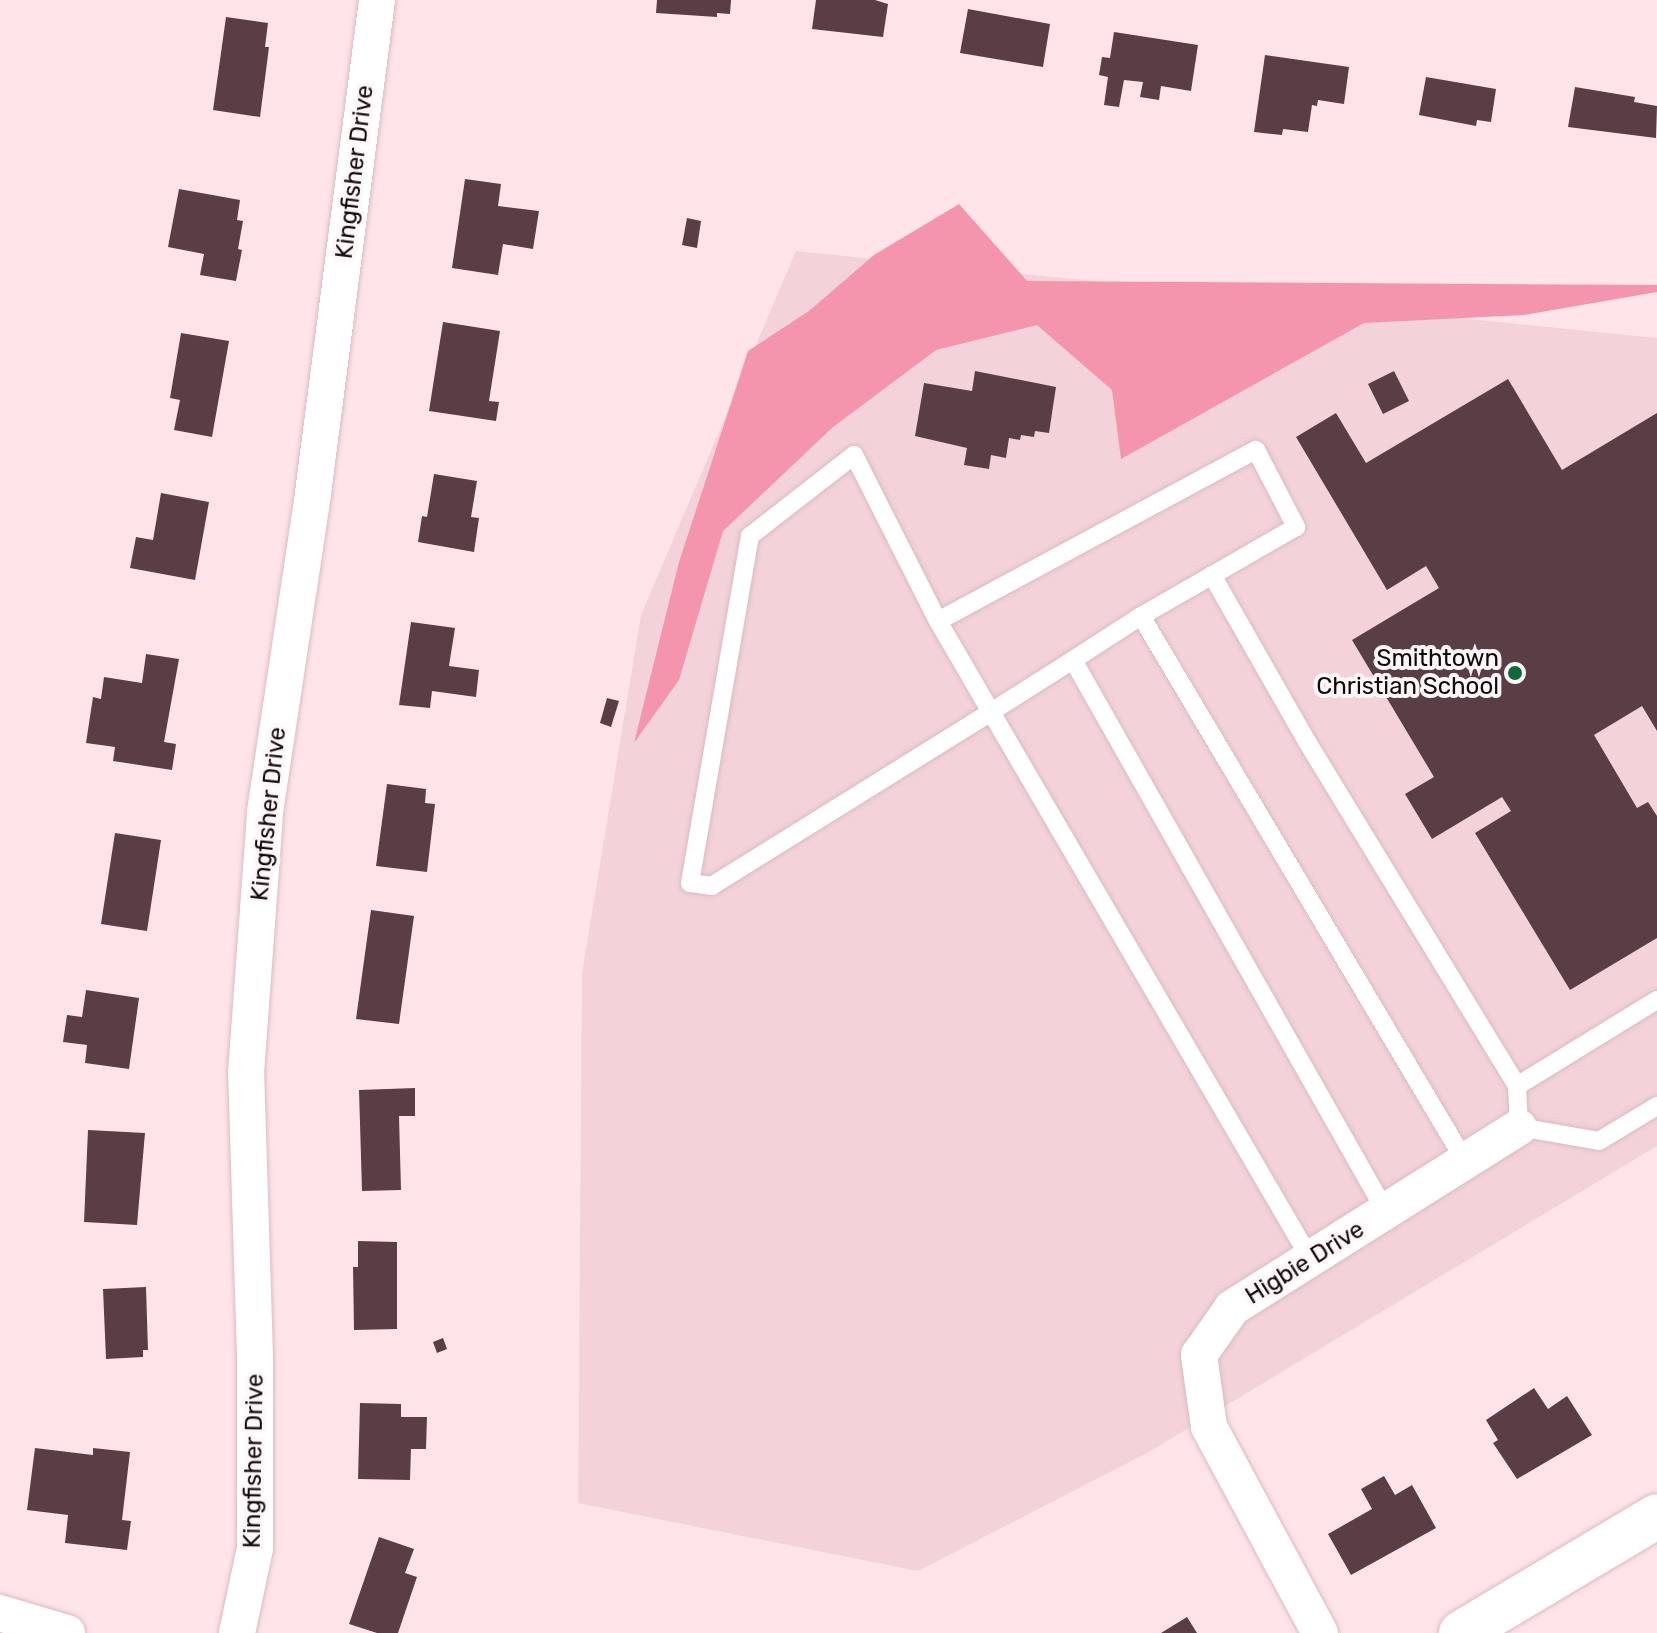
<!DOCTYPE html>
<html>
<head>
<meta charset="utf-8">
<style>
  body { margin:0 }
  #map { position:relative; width:1657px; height:1633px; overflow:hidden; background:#ffe4ea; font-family:Rubik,sans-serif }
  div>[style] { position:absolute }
  .built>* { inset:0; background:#f3d3d9 }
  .forest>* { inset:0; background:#f595ad }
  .building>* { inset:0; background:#593f45 }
  .roads { filter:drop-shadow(0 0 2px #dbbbc2) drop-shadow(0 0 2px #dbbbc2) }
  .service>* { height:18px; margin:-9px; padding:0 9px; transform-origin:9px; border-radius:9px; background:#fff }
  .minor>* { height:36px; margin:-18px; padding:0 18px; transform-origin:18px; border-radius:18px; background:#fff }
  .tertiary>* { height:44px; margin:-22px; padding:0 22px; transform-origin:22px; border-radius:22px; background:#fff }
  .dots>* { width:22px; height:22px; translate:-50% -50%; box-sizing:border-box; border:4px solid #fef7f9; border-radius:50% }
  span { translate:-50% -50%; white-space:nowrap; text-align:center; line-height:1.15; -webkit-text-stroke:8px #fef7f9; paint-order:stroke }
  .street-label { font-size:24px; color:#13090b }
  .poi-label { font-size:24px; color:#13090b }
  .right { translate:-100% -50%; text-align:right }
</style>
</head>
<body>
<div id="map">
  <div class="built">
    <div style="clip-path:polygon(796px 251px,1657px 338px,1657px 1146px,1149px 1452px,918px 1571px,578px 1503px,582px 973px,641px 615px)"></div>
  </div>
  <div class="forest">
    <div style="clip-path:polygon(959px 204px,1027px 281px,1657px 285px,1657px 292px,1524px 315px,1364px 323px,1121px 459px,1112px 390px,1037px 325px,936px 350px,833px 427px,723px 531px,679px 680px,634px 743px,679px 562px,748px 351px,809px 311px,874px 255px)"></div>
  </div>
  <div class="building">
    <div style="clip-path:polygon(657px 0,731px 0,730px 14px,717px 13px,717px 17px,656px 13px)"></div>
    <div style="clip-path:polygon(816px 0,875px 0,888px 4px,883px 37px,812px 29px)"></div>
    <div style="clip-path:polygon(968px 9px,1050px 24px,1043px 67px,960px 53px)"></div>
    <div style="clip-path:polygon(226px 17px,268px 23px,265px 47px,269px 47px,260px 117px,213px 110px)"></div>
    <div style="clip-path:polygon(1114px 32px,1198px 45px,1191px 91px,1161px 86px,1159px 100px,1140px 97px,1143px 82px,1124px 80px,1119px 107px,1104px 105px,1108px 77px,1099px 75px,1102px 57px,1110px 58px)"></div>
    <div style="clip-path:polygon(1265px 55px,1349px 67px,1344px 104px,1318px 100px,1317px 106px,1312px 105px,1308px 132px,1283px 129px,1282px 135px,1254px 132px)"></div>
    <div style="clip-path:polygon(1426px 77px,1496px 89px,1491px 122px,1477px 120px,1476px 126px,1419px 115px)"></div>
    <div style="clip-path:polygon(1575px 87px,1635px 97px,1634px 102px,1657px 106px,1656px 138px,1568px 127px)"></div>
    <div style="clip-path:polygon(465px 179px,501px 184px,498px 206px,539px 211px,533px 249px,503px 244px,498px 275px,452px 268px)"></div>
    <div style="clip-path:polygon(179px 189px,240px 200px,237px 220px,243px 221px,238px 249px,242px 250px,236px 281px,200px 275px,204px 254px,168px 247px)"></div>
    <div style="clip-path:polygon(687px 218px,701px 221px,697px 248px,682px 245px)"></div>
    <div style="clip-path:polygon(443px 322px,500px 331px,489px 401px,499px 402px,496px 421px,429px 411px)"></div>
    <div style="clip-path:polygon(181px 333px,229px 341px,212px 437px,174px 430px,180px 400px,170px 398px)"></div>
    <div style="clip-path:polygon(975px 371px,1056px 387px,1049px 433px,1035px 431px,1034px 437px,1021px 435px,1020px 440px,1009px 438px,1006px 458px,991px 455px,989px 469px,964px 465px,967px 448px,915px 436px,924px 383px,972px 391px)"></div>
    <div style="clip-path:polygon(1394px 371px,1409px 401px,1383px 414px,1368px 384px)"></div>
    <div style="clip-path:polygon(1508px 379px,1562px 470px,1657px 413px,1657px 731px,1642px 706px,1594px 735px,1637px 808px,1648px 802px,1657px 816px,1657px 938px,1570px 990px,1475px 833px,1511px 811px,1502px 797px,1432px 839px,1405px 794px,1434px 777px,1352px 640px,1439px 588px,1426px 566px,1387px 590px,1296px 437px,1336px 413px,1366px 463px)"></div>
    <div style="clip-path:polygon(434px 474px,477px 481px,471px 517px,479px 518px,474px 552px,418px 542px,422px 516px,427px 517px)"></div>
    <div style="clip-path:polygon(161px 493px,209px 502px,195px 580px,130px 568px,136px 537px,153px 540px)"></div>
    <div style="clip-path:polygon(411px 622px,455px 628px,449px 666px,479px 670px,476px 697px,432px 691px,430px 708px,399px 705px)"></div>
    <div style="clip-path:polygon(146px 654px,179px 659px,164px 742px,176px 744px,172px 770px,113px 761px,115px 747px,86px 743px,93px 697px,101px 699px,104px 677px,142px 683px)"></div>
    <div style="clip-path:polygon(607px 698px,619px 701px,611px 727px,600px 723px)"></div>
    <div style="clip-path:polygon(387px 784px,426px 789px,425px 803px,435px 804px,427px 872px,376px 866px)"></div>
    <div style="clip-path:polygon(115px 833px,161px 840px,147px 931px,101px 924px)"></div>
    <div style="clip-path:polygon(371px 910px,414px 916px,399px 1024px,356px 1019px)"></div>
    <div style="clip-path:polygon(86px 990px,139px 998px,129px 1069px,85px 1063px,87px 1045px,63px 1042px,67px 1015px,82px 1017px)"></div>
    <div style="clip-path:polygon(415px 1088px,415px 1116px,399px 1116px,401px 1190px,362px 1191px,359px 1090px)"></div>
    <div style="clip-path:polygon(88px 1130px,145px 1133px,137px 1225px,84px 1222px)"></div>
    <div style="clip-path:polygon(358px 1241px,397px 1242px,397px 1329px,354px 1330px,353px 1267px,358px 1267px)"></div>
    <div style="clip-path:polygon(146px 1287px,148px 1350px,143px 1350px,143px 1357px,106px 1359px,103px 1289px)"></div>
    <div style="clip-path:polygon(443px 1338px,447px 1349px,437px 1353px,433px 1342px)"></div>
    <div style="clip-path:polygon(1534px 1388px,1548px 1409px,1567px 1396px,1592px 1435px,1517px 1479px,1493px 1443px,1498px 1440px,1486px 1420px)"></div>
    <div style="clip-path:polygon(360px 1403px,401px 1404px,401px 1417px,427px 1417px,426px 1449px,411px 1449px,410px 1480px,358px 1479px)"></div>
    <div style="clip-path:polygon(35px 1448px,93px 1455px,93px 1448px,130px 1452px,122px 1520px,131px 1521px,127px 1550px,65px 1543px,68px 1515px,27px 1510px)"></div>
    <div style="clip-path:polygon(1384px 1476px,1395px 1495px,1412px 1485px,1436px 1528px,1351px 1575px,1328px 1534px,1372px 1509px,1361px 1489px)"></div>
    <div style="clip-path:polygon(379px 1537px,414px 1549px,405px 1573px,417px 1577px,398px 1633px,377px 1633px,349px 1624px)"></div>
    <div style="clip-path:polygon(1187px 1617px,1197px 1633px,1161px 1633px)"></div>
  </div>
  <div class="roads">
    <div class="service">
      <div style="left:1212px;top:575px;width:190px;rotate:60.3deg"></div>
      <div style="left:1306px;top:740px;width:405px;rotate:58.6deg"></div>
      <div style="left:1517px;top:1086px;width:41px;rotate:87.2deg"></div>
      <div style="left:1519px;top:1127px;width:81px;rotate:9.9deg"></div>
      <div style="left:1599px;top:1141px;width:68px;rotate:-31.1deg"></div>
      <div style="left:938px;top:621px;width:105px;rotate:59.8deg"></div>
      <div style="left:991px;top:712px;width:97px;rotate:-32.4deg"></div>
      <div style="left:1073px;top:660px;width:635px;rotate:60.45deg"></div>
      <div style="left:1073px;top:660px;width:81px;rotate:-32.9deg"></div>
      <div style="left:1517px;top:1086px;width:164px;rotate:-31.6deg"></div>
      <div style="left:1311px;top:1260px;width:635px;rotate:-120.28deg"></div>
      <div style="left:991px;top:712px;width:329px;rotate:148.1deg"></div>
      <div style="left:712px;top:886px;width:22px;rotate:-172deg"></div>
      <div style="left:690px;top:883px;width:352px;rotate:-80.2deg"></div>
      <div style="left:750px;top:536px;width:132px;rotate:-37.9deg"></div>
      <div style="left:854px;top:455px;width:186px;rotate:63.2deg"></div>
      <div style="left:938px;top:621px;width:361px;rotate:-28.3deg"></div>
      <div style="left:1256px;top:450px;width:87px;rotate:62.5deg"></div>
      <div style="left:1296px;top:527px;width:179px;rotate:150.1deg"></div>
      <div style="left:1141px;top:616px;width:634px;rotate:59.27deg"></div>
    </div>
    <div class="minor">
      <div style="left:0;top:1613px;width:70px;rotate:16.6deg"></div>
      <div style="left:237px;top:1633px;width:87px;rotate:-78deg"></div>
      <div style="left:255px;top:1548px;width:192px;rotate:-90deg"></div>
      <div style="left:255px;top:1356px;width:283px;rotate:-91.8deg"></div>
      <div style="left:246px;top:1073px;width:262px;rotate:-85.8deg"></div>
      <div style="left:265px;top:812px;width:323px;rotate:-81.4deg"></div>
      <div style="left:313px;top:493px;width:497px;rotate:-82.6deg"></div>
      <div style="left:1320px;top:1633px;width:234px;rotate:-118.3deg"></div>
      <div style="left:1209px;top:1427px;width:73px;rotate:-97.9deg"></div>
      <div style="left:1199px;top:1355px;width:57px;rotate:-54.9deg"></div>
      <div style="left:1232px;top:1308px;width:339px;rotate:-32.2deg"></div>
    </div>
    <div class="tertiary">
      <div style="left:1461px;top:1633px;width:228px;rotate:-30.8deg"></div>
    </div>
  </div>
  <div class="dots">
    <div style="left:1515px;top:673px;background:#11683a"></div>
  </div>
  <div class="street-label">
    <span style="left:355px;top:172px;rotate:-83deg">Kingfisher Drive</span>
    <span style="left:269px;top:814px;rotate:-84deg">Kingfisher Drive</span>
    <span style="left:1305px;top:1263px;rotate:-32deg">Higbie Drive</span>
    <span style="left:254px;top:1461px;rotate:-89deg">Kingfisher Drive</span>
  </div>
  <div class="poi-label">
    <span class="right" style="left:1499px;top:673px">Smithtown<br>Christian School</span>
  </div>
</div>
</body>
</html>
